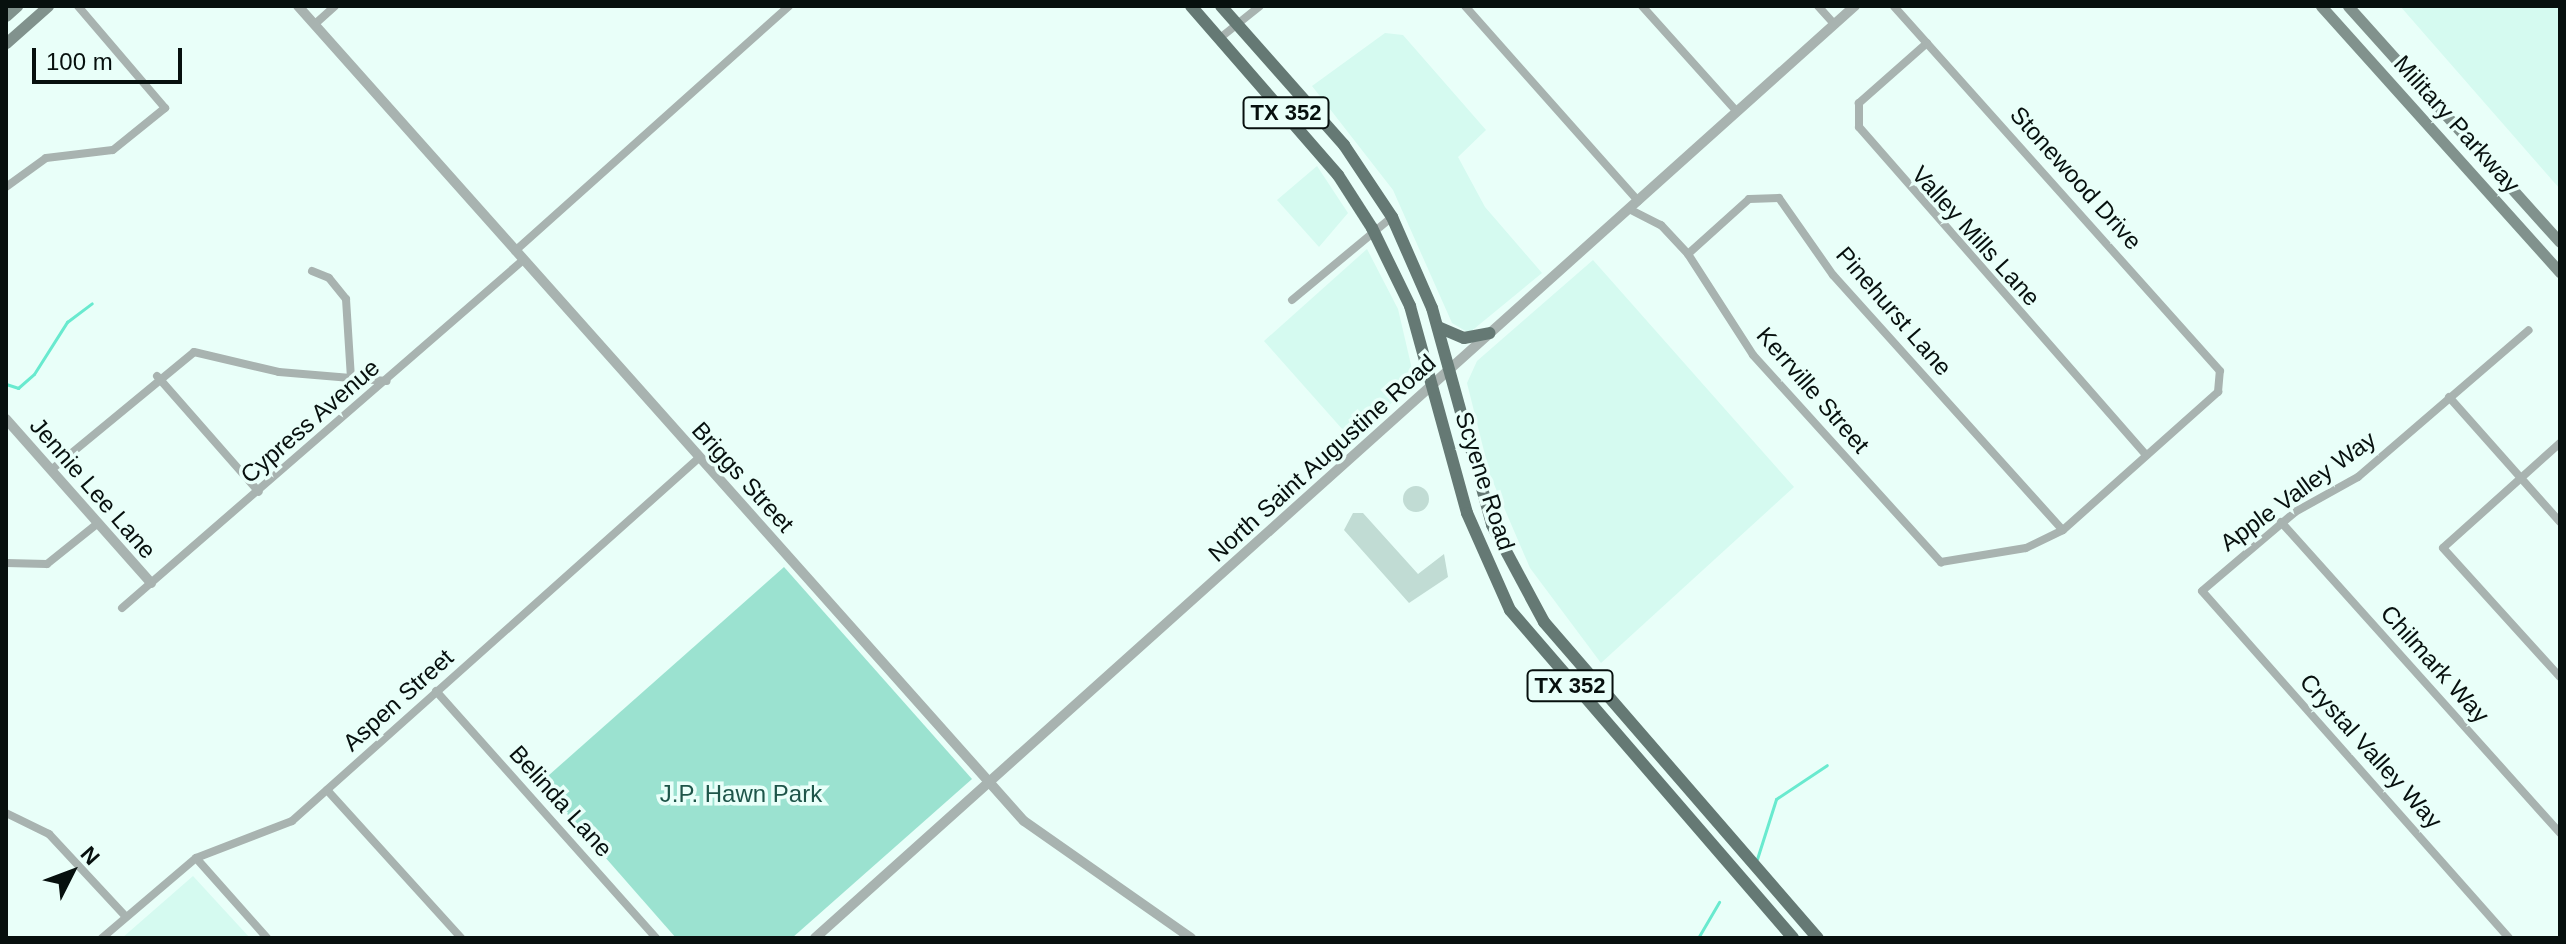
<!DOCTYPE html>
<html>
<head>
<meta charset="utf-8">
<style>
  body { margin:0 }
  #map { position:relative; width:2566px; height:944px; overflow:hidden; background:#e9fff9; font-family:Arial,sans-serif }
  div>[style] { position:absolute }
  .built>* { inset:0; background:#d5faf0 }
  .green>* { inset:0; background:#9be2d0 }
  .stream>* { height:3px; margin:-1.5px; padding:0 1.5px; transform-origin:1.5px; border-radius:1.5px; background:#69eacf }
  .building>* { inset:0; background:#c1dcd4 }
  .round { border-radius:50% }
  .minor>* { height:8px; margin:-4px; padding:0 4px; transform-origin:4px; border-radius:4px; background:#a8b3b0 }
  .tertiary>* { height:10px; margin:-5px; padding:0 5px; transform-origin:5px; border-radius:5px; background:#a8b3b0 }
  .secondary>* { height:11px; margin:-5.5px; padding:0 5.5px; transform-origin:5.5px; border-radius:5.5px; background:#81928d }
  .primary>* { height:12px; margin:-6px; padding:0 6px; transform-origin:6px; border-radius:6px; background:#657974 }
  span { translate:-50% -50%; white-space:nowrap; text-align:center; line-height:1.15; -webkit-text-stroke:7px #e9fff9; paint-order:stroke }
  .shield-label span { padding:2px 6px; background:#e9fff9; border:2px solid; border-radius:6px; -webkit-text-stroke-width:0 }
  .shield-label { font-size:22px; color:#07100e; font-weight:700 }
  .street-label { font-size:24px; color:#07100e }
  .park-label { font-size:24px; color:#1e5549 }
  .frame { position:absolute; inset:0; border:8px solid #07100e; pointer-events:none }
  .north { position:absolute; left:32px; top:832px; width:80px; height:80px; -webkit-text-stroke:6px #e9fff9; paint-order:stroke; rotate:48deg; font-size:22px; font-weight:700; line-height:32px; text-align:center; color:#07100e }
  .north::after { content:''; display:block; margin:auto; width:28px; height:36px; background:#07100e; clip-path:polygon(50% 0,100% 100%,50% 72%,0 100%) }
  .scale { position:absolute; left:32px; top:48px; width:150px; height:36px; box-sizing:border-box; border:4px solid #07100e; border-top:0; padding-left:10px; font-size:24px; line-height:28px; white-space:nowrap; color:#07100e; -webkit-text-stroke:6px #e9fff9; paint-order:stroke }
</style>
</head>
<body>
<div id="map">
  <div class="built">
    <div style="clip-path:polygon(2400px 6px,2560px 6px,2560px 189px)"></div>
    <div style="clip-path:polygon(1385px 33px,1403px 35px,1486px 130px,1458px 157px,1485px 207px,1542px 273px,1469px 333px,1452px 323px,1393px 190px,1312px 86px)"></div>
    <div style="clip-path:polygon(1317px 166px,1348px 213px,1319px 247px,1277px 200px)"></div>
    <div style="clip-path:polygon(1367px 249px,1398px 309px,1415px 382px,1351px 439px,1264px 341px)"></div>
    <div style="clip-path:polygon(1593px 260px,1794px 487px,1601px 663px,1530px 568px,1490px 475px,1467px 383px,1477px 361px)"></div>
    <div style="clip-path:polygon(193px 876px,250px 938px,122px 938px)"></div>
  </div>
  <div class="green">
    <div style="clip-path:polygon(784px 567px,972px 779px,792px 938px,676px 938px,540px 783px)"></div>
  </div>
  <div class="stream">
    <div style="left:6px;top:384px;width:13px;rotate:18deg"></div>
    <div style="left:18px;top:388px;width:21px;rotate:-41deg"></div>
    <div style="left:34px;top:374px;width:62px;rotate:-57.6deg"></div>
    <div style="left:67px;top:322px;width:31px;rotate:-37deg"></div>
    <div style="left:1757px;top:859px;width:63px;rotate:-72.4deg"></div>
    <div style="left:1776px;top:799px;width:61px;rotate:-33.7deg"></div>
    <div style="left:1698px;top:938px;width:42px;rotate:-59.7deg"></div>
  </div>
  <div class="building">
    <div class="round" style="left:1403px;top:486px;width:26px;height:26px"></div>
    <div style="clip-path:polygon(1353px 513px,1363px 513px,1418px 574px,1444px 554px,1448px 577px,1409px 603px,1344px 530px)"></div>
  </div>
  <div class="minor">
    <div style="left:1465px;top:6px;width:261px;rotate:48.4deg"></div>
    <div style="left:1642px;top:6px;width:142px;rotate:48.1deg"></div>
    <div style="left:1818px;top:6px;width:24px;rotate:48deg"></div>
    <div style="left:315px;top:24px;width:27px;rotate:-42deg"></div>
    <div style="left:1220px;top:38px;width:51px;rotate:-38.7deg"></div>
    <div style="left:1927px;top:43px;width:91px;rotate:138.6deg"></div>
    <div style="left:1859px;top:103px;width:24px;rotate:90deg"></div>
    <div style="left:1859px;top:127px;width:436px;rotate:48.8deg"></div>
    <div style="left:6px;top:187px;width:49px;rotate:-35.9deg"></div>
    <div style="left:46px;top:158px;width:67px;rotate:-6.8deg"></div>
    <div style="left:113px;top:150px;width:67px;rotate:-38.9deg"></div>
    <div style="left:165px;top:108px;width:134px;rotate:-130.5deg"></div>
    <div style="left:1629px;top:209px;width:36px;rotate:27deg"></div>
    <div style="left:1661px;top:225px;width:40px;rotate:47deg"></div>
    <div style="left:1688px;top:254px;width:120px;rotate:57.2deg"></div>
    <div style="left:1753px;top:355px;width:280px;rotate:47.8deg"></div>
    <div style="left:1941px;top:562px;width:86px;rotate:-9.4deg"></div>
    <div style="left:2026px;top:548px;width:41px;rotate:-25.9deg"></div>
    <div style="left:2063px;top:530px;width:208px;rotate:-41.7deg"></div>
    <div style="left:2218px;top:392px;width:21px;rotate:-85deg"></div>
    <div style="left:2220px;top:371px;width:489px;rotate:-131.8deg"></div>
    <div style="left:515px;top:251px;width:368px;rotate:-41.8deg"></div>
    <div style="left:1688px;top:254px;width:82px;rotate:-42deg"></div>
    <div style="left:1749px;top:199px;width:30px;rotate:-2deg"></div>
    <div style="left:1779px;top:198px;width:94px;rotate:55deg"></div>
    <div style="left:1833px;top:275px;width:343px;rotate:48deg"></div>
    <div style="left:312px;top:271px;width:18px;rotate:22deg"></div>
    <div style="left:329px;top:278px;width:27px;rotate:51deg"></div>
    <div style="left:346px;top:299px;width:79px;rotate:86.4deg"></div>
    <div style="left:1292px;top:300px;width:130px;rotate:-39.7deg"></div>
    <div style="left:157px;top:376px;width:154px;rotate:48.7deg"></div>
    <div style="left:2449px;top:397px;width:167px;rotate:48.4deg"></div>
    <div style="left:2560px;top:443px;width:157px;rotate:138.1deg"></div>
    <div style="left:2443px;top:548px;width:174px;rotate:47.8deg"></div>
    <div style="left:51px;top:470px;width:185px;rotate:-39.5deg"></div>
    <div style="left:194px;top:352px;width:87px;rotate:13.2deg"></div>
    <div style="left:279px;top:372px;width:108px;rotate:4.8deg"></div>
    <div style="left:2281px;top:522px;width:418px;rotate:48.1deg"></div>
    <div style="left:6px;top:563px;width:41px;rotate:1.4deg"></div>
    <div style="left:47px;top:564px;width:65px;rotate:-38.8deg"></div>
    <div style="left:122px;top:608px;width:530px;rotate:-40.94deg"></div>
    <div style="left:436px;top:691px;width:331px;rotate:48.3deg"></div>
    <div style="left:327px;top:790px;width:200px;rotate:47.8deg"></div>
    <div style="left:6px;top:813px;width:48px;rotate:26deg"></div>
    <div style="left:49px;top:834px;width:113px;rotate:47.1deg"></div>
    <div style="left:196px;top:858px;width:107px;rotate:48.4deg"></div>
    <div style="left:102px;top:938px;width:123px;rotate:-40.4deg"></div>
    <div style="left:196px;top:858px;width:103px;rotate:-21.1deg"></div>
    <div style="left:292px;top:821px;width:547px;rotate:-41.74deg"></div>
    <div style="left:2509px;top:938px;width:463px;rotate:-131.5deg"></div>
    <div style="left:2202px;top:591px;width:122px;rotate:-40.3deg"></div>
    <div style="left:2295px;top:512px;width:72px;rotate:-29.1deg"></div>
    <div style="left:2358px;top:477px;width:225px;rotate:-40.7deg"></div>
  </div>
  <div class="tertiary">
    <div style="left:298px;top:6px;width:1091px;rotate:48.31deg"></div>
    <div style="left:1024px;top:821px;width:204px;rotate:35deg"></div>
    <div style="left:6px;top:419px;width:219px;rotate:48.5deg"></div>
    <div style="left:815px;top:938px;width:1397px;rotate:-41.87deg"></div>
  </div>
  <div class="secondary">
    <div style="left:2321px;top:6px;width:358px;rotate:48.1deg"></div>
    <div style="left:2348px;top:6px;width:317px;rotate:48.1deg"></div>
    <div style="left:6px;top:16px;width:15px;rotate:-42deg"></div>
    <div style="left:6px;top:43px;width:56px;rotate:-41.4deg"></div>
  </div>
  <div class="primary">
    <div style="left:1191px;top:6px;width:224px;rotate:49deg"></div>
    <div style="left:1338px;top:175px;width:63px;rotate:57.3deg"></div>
    <div style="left:1372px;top:228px;width:87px;rotate:64deg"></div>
    <div style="left:1410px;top:306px;width:215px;rotate:74.6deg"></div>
    <div style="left:1467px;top:513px;width:106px;rotate:66.1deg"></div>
    <div style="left:1510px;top:610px;width:433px;rotate:49.2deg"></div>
    <div style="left:1221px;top:6px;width:186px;rotate:48.5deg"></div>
    <div style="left:1344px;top:145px;width:87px;rotate:56.3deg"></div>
    <div style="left:1392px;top:217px;width:99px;rotate:66.3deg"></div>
    <div style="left:1432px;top:308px;width:225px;rotate:74.5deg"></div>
    <div style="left:1492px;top:525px;width:110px;rotate:61.8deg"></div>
    <div style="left:1544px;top:622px;width:418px;rotate:49.1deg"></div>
    <div style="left:1438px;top:327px;width:28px;rotate:23deg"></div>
    <div style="left:1464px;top:338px;width:26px;rotate:-11deg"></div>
  </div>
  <div class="shield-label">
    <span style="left:1286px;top:113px">TX 352</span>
    <span style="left:1570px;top:686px">TX 352</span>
  </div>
  <div class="street-label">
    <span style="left:2457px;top:124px;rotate:48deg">Military Parkway</span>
    <span style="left:2076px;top:178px;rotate:48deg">Stonewood Drive</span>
    <span style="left:1976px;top:236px;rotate:48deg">Valley Mills Lane</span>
    <span style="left:1894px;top:311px;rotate:49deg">Pinehurst Lane</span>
    <span style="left:1813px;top:390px;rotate:49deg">Kerrville Street</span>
    <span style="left:310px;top:421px;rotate:-41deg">Cypress Avenue</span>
    <span style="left:1322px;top:458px;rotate:-42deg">North Saint Augustine Road</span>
    <span style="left:743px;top:477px;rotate:48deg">Briggs Street</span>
    <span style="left:1485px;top:481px;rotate:72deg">Scyene Road</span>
    <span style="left:93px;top:488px;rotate:49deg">Jennie Lee Lane</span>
    <span style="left:2298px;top:491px;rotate:-36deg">Apple Valley Way</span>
    <span style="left:2435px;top:664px;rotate:48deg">Chilmark Way</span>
    <span style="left:398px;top:700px;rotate:-42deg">Aspen Street</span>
    <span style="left:2371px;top:751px;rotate:48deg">Crystal Valley Way</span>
    <span style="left:561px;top:801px;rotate:48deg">Belinda Lane</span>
  </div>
  <div class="park-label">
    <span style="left:741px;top:794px">J.P. Hawn Park</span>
  </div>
  <div class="frame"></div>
  <div class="north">N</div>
  <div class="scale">100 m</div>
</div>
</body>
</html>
